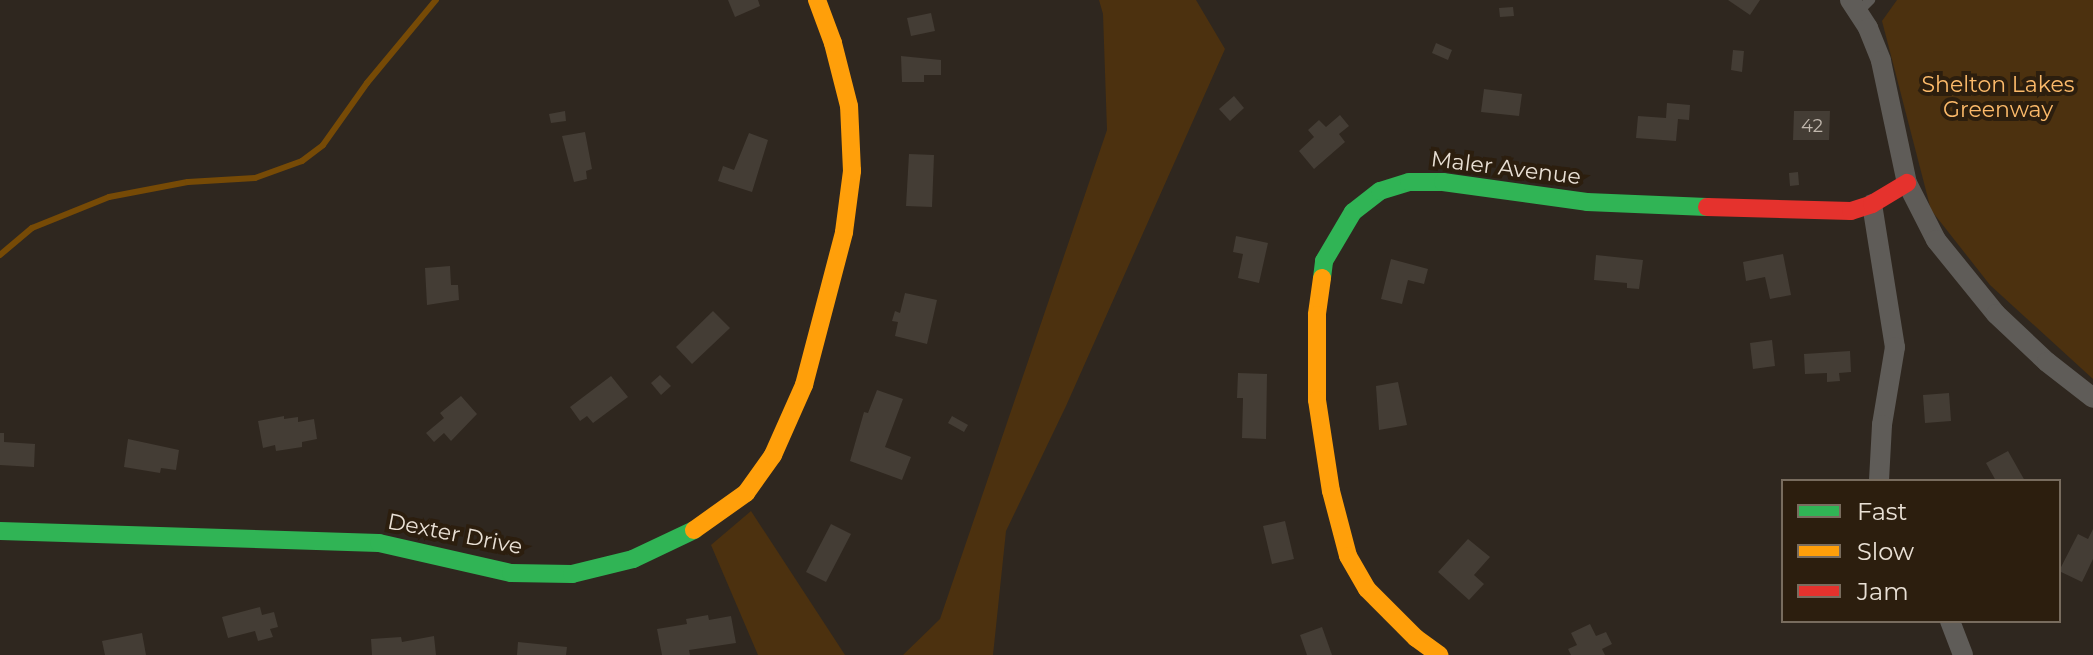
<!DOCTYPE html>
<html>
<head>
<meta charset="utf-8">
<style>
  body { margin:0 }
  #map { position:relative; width:2093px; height:655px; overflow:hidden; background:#2f271f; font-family:Montserrat,sans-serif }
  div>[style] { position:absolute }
  .green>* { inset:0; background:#4c310f }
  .stream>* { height:6px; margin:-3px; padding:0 3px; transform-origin:3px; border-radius:3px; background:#764a06 }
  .building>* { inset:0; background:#443d35 }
  .lane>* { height:10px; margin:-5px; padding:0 5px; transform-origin:5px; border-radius:5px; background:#5f5c58 }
  .street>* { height:20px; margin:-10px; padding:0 10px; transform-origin:10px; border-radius:10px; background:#5f5c58 }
  .fast>* { height:18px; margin:-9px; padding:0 9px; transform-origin:9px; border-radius:9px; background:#30b455 }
  .slow>* { height:18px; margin:-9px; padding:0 9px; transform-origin:9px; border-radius:9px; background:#ff9f0a }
  .jam>* { height:18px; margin:-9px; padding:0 9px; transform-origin:9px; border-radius:9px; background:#e5322d }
  span { translate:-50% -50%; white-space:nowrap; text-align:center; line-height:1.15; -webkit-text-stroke:8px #2c1e0e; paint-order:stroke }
  .number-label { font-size:18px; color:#c0b7ad }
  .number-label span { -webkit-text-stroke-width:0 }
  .park-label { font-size:22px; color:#fcba6a }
  .street-label { font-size:22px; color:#e9e0d5 }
  .legend { position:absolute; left:1781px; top:479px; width:280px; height:144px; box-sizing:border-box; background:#2c1e0e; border:2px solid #786c5e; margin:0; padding:10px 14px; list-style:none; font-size:24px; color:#e9e0d5 }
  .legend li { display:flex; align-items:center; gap:16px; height:40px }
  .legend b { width:40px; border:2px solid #786c5e }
</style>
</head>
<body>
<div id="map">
  <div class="green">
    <div style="clip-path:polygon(1099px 0,1196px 0,1225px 49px,1066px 406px,1006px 531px,993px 655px,903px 655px,940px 619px,1107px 130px,1103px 14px)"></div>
    <div style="clip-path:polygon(1897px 0,2093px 0,2093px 379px,1990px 285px,1931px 210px,1882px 21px)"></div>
    <div style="clip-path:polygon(751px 511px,845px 655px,758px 655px,711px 545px)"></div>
  </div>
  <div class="stream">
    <div style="left:0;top:255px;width:42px;rotate:-40.2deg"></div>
    <div style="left:32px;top:228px;width:83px;rotate:-21.9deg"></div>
    <div style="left:109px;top:197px;width:80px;rotate:-10.8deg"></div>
    <div style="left:188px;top:182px;width:67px;rotate:-3.4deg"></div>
    <div style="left:255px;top:178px;width:50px;rotate:-19.9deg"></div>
    <div style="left:302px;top:161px;width:26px;rotate:-37deg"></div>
    <div style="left:323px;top:145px;width:76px;rotate:-54.6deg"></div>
    <div style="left:367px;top:83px;width:108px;rotate:-50.3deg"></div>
  </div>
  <div class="building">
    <div style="clip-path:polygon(728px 0,758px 0,760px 6px,735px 17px)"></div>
    <div style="clip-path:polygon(1728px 0,1760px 0,1750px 15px)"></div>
    <div style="clip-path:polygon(1513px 7px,1514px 16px,1500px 17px,1499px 8px)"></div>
    <div style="clip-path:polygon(931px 13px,935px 31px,911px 36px,907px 18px)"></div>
    <div style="clip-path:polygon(1436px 43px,1452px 50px,1448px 60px,1432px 53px)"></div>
    <div style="clip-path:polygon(1733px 50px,1744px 51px,1742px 72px,1731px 70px)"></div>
    <div style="clip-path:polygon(901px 56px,941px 60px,941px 75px,924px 75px,924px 82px,902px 82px)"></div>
    <div style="clip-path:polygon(1484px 89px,1522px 94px,1519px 116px,1481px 112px)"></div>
    <div style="clip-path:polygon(1234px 96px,1244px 108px,1230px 121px,1219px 109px)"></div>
    <div style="clip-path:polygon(1667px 103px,1690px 105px,1689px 120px,1678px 119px,1676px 141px,1636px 138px,1638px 116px,1666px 118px)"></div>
    <div style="clip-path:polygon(565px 111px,566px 121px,551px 123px,549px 114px)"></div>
    <div style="clip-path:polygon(1794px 111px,1830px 111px,1829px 140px,1793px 140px)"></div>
    <div style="clip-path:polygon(1340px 115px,1349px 126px,1339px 134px,1345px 142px,1314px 169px,1299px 151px,1314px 137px,1308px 130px,1319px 120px,1326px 127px)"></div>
    <div style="clip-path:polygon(585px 132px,592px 169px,586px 171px,587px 179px,574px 182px,562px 136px)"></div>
    <div style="clip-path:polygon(749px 133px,768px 140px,752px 192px,718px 181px,723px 166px,734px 170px)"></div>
    <div style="clip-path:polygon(909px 154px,934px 155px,932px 207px,906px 206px)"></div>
    <div style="clip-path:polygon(1798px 172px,1799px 185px,1790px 186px,1789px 173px)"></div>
    <div style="clip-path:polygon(1236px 236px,1268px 243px,1259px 283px,1238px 278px,1243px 254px,1233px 252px)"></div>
    <div style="clip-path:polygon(1783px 254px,1791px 295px,1770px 299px,1765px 277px,1746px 281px,1743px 262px)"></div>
    <div style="clip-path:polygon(1596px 255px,1643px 260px,1639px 289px,1627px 288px,1627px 283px,1594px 280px)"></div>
    <div style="clip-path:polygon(1391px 259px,1428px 269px,1424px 284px,1408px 280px,1402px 304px,1381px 299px)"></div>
    <div style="clip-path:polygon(450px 266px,451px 285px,458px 285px,459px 300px,427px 305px,425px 268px)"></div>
    <div style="clip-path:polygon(905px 293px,937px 300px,927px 344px,895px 336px,898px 322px,892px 321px,895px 311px,900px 313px)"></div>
    <div style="clip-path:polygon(713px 311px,730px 328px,692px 364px,676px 347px)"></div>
    <div style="clip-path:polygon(1772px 340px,1775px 366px,1753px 369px,1750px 343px)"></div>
    <div style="clip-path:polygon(1850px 351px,1851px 372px,1839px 373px,1840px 381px,1827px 382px,1827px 373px,1805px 374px,1804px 354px)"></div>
    <div style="clip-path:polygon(1238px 373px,1267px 374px,1266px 439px,1242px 438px,1243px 398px,1237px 398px)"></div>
    <div style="clip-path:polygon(660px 375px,671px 386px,661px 395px,651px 383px)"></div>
    <div style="clip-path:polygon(611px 376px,628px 397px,593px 423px,587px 416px,580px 421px,570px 407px)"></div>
    <div style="clip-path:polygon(1398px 382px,1407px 425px,1379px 430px,1376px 386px)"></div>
    <div style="clip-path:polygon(877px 390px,903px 399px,885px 447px,911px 457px,902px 480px,850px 461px,864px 412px,868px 413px)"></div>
    <div style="clip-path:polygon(1949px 393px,1951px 421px,1925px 423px,1923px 395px)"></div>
    <div style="clip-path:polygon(461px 396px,477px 414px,451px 441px,444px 433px,434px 442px,426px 433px,444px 418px,440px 413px)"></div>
    <div style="clip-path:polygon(284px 416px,284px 419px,298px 417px,298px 422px,314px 419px,317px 439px,302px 442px,302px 447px,276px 451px,275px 445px,263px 448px,258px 421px)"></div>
    <div style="clip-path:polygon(952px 416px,968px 425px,964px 432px,948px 423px)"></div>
    <div style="clip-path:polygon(0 433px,4px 433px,4px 442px,35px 444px,34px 467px,0 465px)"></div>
    <div style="clip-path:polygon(128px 439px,179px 450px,176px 470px,161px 468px,160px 473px,124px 467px)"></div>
    <div style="clip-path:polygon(2008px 451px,2025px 481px,1996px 481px,1986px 463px)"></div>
    <div style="clip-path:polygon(1285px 521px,1294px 559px,1272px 564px,1263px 526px)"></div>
    <div style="clip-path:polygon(831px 524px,851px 534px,826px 582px,806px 572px)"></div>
    <div style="clip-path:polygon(2093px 529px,2093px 559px,2082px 582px,2059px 571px,2078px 534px,2088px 539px)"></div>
    <div style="clip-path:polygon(1468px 539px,1490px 557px,1474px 575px,1484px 584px,1469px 600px,1438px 572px)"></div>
    <div style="clip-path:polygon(260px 607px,262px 615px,274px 612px,278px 627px,270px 629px,273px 637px,258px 641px,255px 631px,228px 638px,222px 617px)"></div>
    <div style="clip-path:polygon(708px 615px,709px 620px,731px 616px,736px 643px,689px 650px,690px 655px,662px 655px,657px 629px,687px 624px,686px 619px)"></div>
    <div style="clip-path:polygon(1590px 624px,1596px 636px,1606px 632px,1612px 644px,1602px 649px,1605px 655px,1571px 655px,1568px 649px,1577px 645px,1571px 633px)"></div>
    <div style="clip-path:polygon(1322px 627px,1332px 655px,1307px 655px,1300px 635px)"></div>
    <div style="clip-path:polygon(142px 633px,146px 655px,105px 655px,102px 641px)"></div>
    <div style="clip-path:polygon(434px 636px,436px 655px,372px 655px,371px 639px,401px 637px,402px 642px)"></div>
    <div style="clip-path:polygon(518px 642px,567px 647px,566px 655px,517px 655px)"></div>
  </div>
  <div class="lane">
    <div style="left:1859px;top:11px;width:16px;rotate:-45deg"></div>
  </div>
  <div class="street">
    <div style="left:1850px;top:0;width:33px;rotate:57deg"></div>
    <div style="left:1868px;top:28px;width:35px;rotate:68deg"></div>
    <div style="left:1881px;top:61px;width:125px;rotate:78deg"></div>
    <div style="left:1907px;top:183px;width:64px;rotate:63deg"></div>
    <div style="left:1936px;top:240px;width:95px;rotate:51deg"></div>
    <div style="left:1996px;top:314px;width:70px;rotate:43.3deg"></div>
    <div style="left:2047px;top:362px;width:58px;rotate:38deg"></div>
    <div style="left:1872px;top:204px;width:145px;rotate:80.9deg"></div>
    <div style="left:1895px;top:347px;width:79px;rotate:99.5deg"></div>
    <div style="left:1882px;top:425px;width:56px;rotate:93.1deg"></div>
    <div style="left:1950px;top:621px;width:36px;rotate:69deg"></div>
  </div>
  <div class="fast">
    <div style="left:1322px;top:278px;width:17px;rotate:-83deg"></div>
    <div style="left:1324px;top:261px;width:57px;rotate:-59.4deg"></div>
    <div style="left:1353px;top:212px;width:34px;rotate:-38deg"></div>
    <div style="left:1380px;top:191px;width:30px;rotate:-17deg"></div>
    <div style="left:1409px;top:182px;width:34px"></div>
    <div style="left:1443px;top:182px;width:145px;rotate:7.9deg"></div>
    <div style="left:1587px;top:202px;width:120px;rotate:2.4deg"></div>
    <div style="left:0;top:531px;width:379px;rotate:1.8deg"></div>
    <div style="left:379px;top:543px;width:135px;rotate:12.8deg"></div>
    <div style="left:511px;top:573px;width:61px;rotate:0.9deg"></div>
    <div style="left:572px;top:574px;width:63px;rotate:-13.8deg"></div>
    <div style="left:633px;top:559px;width:68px;rotate:-25.4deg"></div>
  </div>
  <div class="slow">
    <div style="left:1322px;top:278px;width:37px;rotate:98deg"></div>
    <div style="left:1317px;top:315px;width:85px;rotate:90deg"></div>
    <div style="left:1317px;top:400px;width:92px;rotate:81.3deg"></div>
    <div style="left:1331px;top:491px;width:67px;rotate:75.3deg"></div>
    <div style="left:1348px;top:556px;width:38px;rotate:60deg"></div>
    <div style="left:1367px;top:589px;width:69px;rotate:45deg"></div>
    <div style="left:1416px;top:638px;width:29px;rotate:36deg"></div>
    <div style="left:694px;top:530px;width:64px;rotate:-35.4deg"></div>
    <div style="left:746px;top:493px;width:47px;rotate:-54.6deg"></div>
    <div style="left:773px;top:455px;width:77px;rotate:-66.1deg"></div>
    <div style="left:804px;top:385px;width:158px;rotate:-75.3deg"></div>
    <div style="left:844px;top:232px;width:62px;rotate:-82.5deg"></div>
    <div style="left:852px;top:171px;width:65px;rotate:-92.6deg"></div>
    <div style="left:849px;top:106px;width:65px;rotate:-104.3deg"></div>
    <div style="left:833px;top:43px;width:46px;rotate:-110.4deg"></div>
  </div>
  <div class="jam">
    <div style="left:1707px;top:207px;width:144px;rotate:1.6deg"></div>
    <div style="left:1851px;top:211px;width:22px;rotate:-18deg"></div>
    <div style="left:1872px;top:204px;width:41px;rotate:-31deg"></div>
  </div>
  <div class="number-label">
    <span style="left:1812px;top:126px">42</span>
  </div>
  <div class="park-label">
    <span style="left:1998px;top:97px">Shelton Lakes<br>Greenway</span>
  </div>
  <div class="street-label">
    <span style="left:1506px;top:168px;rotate:7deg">Maler Avenue</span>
    <span style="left:455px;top:534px;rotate:11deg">Dexter Drive</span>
  </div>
  <ul class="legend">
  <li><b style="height:10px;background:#30b455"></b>Fast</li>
  <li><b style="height:10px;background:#ff9f0a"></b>Slow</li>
  <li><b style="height:10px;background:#e5322d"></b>Jam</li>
  </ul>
</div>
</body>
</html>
